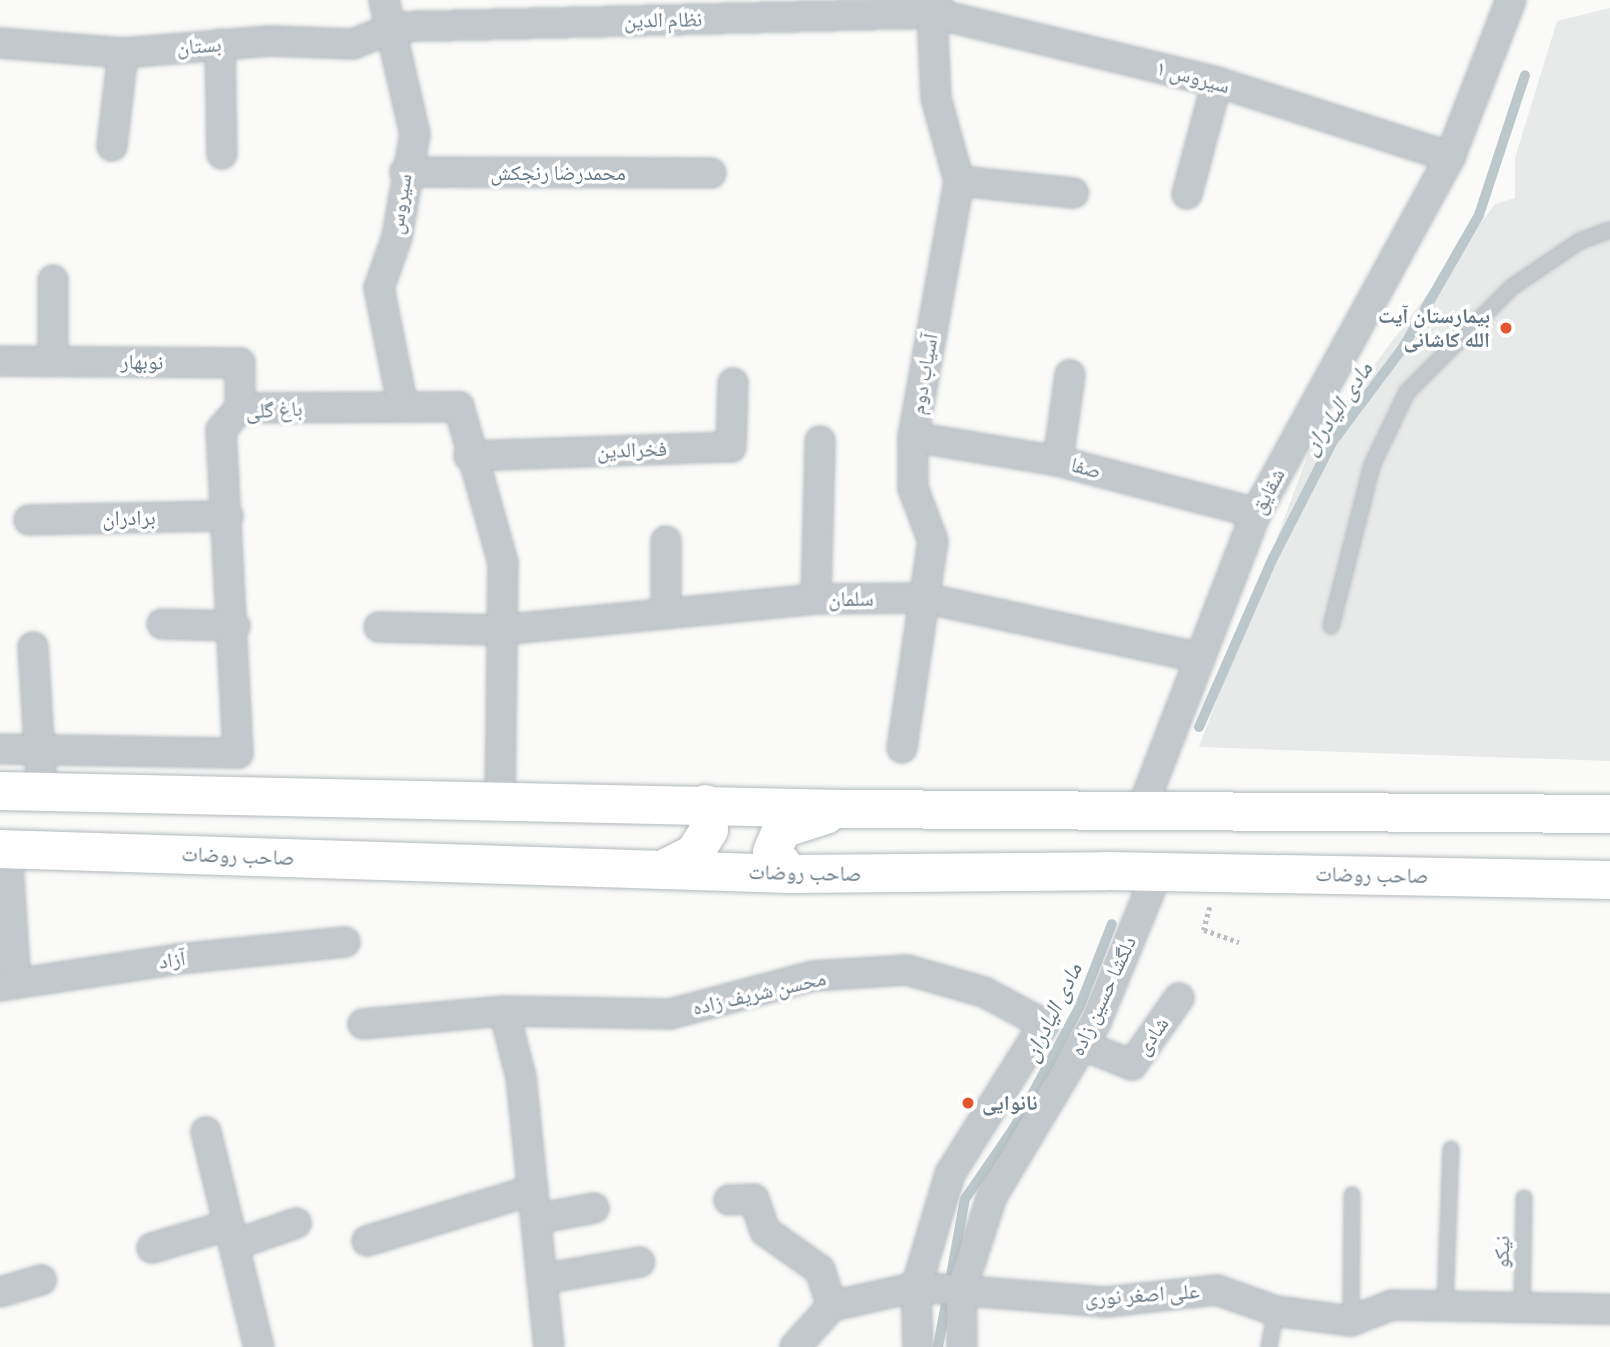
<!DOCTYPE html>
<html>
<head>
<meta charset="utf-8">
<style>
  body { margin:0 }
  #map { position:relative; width:1610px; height:1347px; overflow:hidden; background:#fafaf8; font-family:Cabin,"Noto Naskh Arabic",sans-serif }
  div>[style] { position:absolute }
  .built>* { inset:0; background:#e8e9e9 }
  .stream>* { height:10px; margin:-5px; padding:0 5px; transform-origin:5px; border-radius:5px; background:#bbc7cb }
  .path>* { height:4.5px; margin-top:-2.25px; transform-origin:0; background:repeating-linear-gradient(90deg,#bbbfc2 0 3.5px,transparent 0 7px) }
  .roads { filter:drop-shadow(0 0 2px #b3babf) drop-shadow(0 0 2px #b3babf) }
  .lane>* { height:14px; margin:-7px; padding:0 7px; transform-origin:7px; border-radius:7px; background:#c3c8cc }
  .street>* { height:28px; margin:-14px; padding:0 14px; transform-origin:14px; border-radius:14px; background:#c3c8cc }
  .secondary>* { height:38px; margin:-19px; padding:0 19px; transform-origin:19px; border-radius:19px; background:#fff }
  .dots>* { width:19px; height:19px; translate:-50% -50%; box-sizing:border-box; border:4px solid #fff; border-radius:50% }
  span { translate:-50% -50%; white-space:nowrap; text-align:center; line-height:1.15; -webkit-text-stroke:7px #fff; paint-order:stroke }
  .street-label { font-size:21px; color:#657683 }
  .poi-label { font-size:21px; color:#657683; font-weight:700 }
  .right { translate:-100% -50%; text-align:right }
  .left { translate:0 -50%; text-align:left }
  .water-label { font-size:23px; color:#60757c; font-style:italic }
</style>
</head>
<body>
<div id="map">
  <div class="built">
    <div style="clip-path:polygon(1610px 8px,1610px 761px,1199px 747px,1309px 452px,1495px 204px,1515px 198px,1515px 158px,1557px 21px)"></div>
  </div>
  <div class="stream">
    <div style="left:1199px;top:727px;width:184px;rotate:-66.4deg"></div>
    <div style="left:1273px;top:558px;width:131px;rotate:-62.9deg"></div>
    <div style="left:1333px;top:441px;width:119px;rotate:-53.2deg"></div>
    <div style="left:1404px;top:346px;width:151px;rotate:-60.2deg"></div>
    <div style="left:1479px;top:215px;width:147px;rotate:-71.8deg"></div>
    <div style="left:938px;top:1347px;width:150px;rotate:-79.7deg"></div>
    <div style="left:965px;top:1199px;width:86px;rotate:-55.4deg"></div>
    <div style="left:1014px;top:1128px;width:136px;rotate:-61.6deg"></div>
    <div style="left:1079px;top:1008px;width:90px;rotate:-68.6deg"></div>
  </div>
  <div class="path">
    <div style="left:1210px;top:907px;width:24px;rotate:105deg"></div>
    <div style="left:1204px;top:930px;width:37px;rotate:19deg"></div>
  </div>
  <div class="roads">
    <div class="lane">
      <div style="left:1331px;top:626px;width:166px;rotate:-75.7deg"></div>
      <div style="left:1372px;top:465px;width:81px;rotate:-64.4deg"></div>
      <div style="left:1407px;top:392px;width:148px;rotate:-45deg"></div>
      <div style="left:1512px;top:287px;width:82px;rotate:-34.1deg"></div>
      <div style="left:1580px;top:241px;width:32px;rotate:-20deg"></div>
      <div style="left:1445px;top:1305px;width:156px;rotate:-87.8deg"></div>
      <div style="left:1522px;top:1307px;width:109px;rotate:-88.9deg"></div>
      <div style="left:1351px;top:1321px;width:126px;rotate:-89.5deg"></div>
      <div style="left:1269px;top:1347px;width:37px;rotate:-79deg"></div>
    </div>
    <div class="street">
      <div style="left:384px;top:0;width:138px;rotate:77deg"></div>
      <div style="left:415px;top:134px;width:105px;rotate:99.9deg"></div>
      <div style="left:397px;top:237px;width:54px;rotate:109.4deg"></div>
      <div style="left:379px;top:288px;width:121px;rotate:78.6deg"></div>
      <div style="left:0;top:43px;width:123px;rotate:4.6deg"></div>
      <div style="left:123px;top:53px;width:147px;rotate:-4.7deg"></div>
      <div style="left:270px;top:41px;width:83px;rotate:2.1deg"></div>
      <div style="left:353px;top:44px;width:45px;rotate:-22deg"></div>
      <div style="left:395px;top:27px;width:537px;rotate:-1.49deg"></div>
      <div style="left:932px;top:13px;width:293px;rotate:13.6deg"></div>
      <div style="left:1217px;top:82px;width:245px;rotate:17.8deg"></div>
      <div style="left:220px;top:44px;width:110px;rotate:89deg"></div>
      <div style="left:112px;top:146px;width:94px;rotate:-83.3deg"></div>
      <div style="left:405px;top:172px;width:306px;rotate:0.2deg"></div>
      <div style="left:959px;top:181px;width:115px;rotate:6deg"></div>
      <div style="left:1187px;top:194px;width:116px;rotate:-75deg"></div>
      <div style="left:53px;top:280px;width:81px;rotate:90deg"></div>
      <div style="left:0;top:361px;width:240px;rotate:0.5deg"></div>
      <div style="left:240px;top:363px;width:45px;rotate:90deg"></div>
      <div style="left:913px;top:437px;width:147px;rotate:9.4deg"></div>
      <div style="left:1058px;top:461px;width:205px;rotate:14.7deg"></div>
      <div style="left:469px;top:456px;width:262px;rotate:-2deg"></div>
      <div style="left:731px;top:447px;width:64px;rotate:-88.2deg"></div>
      <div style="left:1058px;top:461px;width:87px;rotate:-82.1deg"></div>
      <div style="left:29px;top:520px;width:199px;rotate:-1.2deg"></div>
      <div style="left:816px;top:599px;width:158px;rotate:-88.5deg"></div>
      <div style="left:666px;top:614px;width:73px;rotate:-90deg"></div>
      <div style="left:162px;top:624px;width:73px;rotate:1.6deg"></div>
      <div style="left:379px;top:627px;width:121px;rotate:1.4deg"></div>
      <div style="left:500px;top:630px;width:318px;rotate:-5.6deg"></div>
      <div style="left:816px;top:599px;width:108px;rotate:-0.5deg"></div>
      <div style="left:924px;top:598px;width:280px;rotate:12.2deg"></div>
      <div style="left:33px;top:647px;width:144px;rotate:86.4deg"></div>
      <div style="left:902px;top:748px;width:209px;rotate:-81.5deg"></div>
      <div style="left:933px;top:541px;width:57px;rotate:-110.7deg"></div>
      <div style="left:913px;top:488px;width:51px;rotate:-90deg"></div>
      <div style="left:913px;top:437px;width:260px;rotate:-79.8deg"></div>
      <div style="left:959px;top:181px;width:86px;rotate:-105.5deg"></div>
      <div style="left:936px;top:98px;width:85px;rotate:-92.7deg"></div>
      <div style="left:932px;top:13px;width:14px;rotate:-69deg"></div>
      <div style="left:0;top:749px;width:238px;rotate:1deg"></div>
      <div style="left:238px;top:753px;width:323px;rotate:-93deg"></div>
      <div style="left:221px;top:430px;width:29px;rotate:-49deg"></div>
      <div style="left:240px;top:408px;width:219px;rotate:-0.3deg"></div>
      <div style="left:459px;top:407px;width:162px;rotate:74.2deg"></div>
      <div style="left:503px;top:563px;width:235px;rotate:90.7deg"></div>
      <div style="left:1143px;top:806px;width:314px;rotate:-68.9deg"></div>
      <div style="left:1256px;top:513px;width:405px;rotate:-61.4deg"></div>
      <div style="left:1450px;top:157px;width:168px;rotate:-68.8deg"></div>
      <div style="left:7px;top:849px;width:134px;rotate:86.2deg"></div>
      <div style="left:0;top:986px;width:180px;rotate:-8.6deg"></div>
      <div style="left:178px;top:959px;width:168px;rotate:-5.8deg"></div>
      <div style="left:504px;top:1011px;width:68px;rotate:75.6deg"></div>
      <div style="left:521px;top:1077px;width:271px;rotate:84.1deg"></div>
      <div style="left:363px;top:1024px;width:142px;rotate:-5.3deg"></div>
      <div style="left:504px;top:1011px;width:166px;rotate:1deg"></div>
      <div style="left:670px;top:1014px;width:148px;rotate:-14.9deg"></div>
      <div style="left:813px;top:976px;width:94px;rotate:-3.7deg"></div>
      <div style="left:907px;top:970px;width:80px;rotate:15.9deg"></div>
      <div style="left:984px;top:992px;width:68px;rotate:28.1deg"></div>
      <div style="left:1044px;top:1024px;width:177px;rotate:122.1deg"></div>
      <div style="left:950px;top:1174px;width:118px;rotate:106.7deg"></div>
      <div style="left:916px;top:1287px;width:60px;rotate:88.1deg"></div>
      <div style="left:1082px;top:1045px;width:54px;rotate:21.8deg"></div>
      <div style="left:1132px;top:1065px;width:82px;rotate:-55deg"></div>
      <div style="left:206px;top:1132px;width:221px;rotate:76.2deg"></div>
      <div style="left:729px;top:1200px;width:25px;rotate:-2deg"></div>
      <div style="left:754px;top:1199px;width:34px;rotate:71deg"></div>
      <div style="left:765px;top:1231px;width:67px;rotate:35.3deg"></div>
      <div style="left:820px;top:1270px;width:38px;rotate:72deg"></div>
      <div style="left:536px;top:1219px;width:59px;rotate:-10.7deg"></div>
      <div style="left:367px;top:1241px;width:174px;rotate:-17.1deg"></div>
      <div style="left:234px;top:1245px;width:66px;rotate:-19.5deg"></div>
      <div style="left:152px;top:1248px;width:80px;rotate:-16.6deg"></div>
      <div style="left:542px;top:1279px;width:99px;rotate:-9.8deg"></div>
      <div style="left:0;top:1292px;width:43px;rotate:-16.3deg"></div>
      <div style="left:795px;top:1347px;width:55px;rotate:-47.9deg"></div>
      <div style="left:832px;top:1306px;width:86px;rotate:-12.7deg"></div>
      <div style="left:916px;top:1287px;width:191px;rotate:4.5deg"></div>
      <div style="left:1106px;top:1302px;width:112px;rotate:-6.2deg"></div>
      <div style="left:1217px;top:1290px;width:63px;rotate:19.6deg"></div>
      <div style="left:1276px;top:1311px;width:76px;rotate:7.6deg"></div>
      <div style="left:1351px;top:1321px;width:44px;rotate:-21.3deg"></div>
      <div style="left:1392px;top:1305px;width:218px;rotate:1.1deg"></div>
      <div style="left:962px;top:1347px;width:56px;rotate:-91deg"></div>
      <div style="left:961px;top:1291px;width:100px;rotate:-71.9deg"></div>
      <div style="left:992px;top:1196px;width:203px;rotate:-59.1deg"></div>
      <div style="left:1096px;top:1022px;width:161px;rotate:-67.7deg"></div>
    </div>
    <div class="secondary">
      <div style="left:0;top:791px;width:845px;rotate:1.22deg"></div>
      <div style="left:845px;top:809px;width:765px;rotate:0.37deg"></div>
      <div style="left:0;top:849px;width:790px;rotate:1.81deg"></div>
      <div style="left:790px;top:874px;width:317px;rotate:-0.5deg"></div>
      <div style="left:1107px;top:871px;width:503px;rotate:1.03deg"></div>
      <div style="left:666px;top:868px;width:31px;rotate:-27deg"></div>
      <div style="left:694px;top:854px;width:28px;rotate:-58deg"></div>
      <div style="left:709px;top:830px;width:26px;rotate:-97deg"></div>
      <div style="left:790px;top:874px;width:28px;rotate:-129deg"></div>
      <div style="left:772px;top:852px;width:25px;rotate:-67deg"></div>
      <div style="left:782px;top:829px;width:46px;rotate:-17.7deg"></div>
    </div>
  </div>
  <div class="dots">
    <div style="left:1506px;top:328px;background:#e4572e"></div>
    <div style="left:968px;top:1103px;background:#e4572e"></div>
  </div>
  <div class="street-label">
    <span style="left:663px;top:20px;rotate:-1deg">نظام الدین</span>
    <span style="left:199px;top:46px;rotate:-5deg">بستان</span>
    <span style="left:1193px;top:77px;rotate:15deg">سیروس ۱</span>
    <span style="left:558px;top:173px">محمدرضا رنجکش</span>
    <span style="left:400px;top:204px;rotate:-81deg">سیروس</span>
    <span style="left:142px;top:362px;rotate:1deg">نوبهار</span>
    <span style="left:924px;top:374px;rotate:-80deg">آسیاب دوم</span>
    <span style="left:274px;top:410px;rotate:-3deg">باغ گلی</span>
    <span style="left:632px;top:450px;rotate:-2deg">فخرالدین</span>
    <span style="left:1086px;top:468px;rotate:15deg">صفا</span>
    <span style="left:1268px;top:491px;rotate:-62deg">شقایق</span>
    <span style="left:129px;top:518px;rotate:-1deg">برادران</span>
    <span style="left:851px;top:599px;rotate:-1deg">سلمان</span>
    <span style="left:238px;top:856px;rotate:2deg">صاحب روضات</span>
    <span style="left:805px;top:873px;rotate:1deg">صاحب روضات</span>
    <span style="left:1372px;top:875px;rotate:1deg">صاحب روضات</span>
    <span style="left:172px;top:960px;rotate:-8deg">آزاد</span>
    <span style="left:759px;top:993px;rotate:-13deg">محسن شریف زاده</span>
    <span style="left:1103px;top:996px;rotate:-65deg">دلگشا حسین زاده</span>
    <span style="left:1152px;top:1036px;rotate:-55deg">شادی</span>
    <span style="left:1502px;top:1252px;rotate:-88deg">نیکو</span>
    <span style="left:1142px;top:1295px;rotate:-4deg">علی اصغر نوری</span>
  </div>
  <div class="poi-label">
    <span class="right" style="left:1490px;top:328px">بیمارستان آیت<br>الله کاشانی</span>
    <span class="left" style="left:982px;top:1103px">نانوایی</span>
  </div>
  <div class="water-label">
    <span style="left:1337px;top:408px;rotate:-56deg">مادی الیادران</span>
    <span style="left:1052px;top:1012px;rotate:-64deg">مادی الیادران</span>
  </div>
</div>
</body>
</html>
